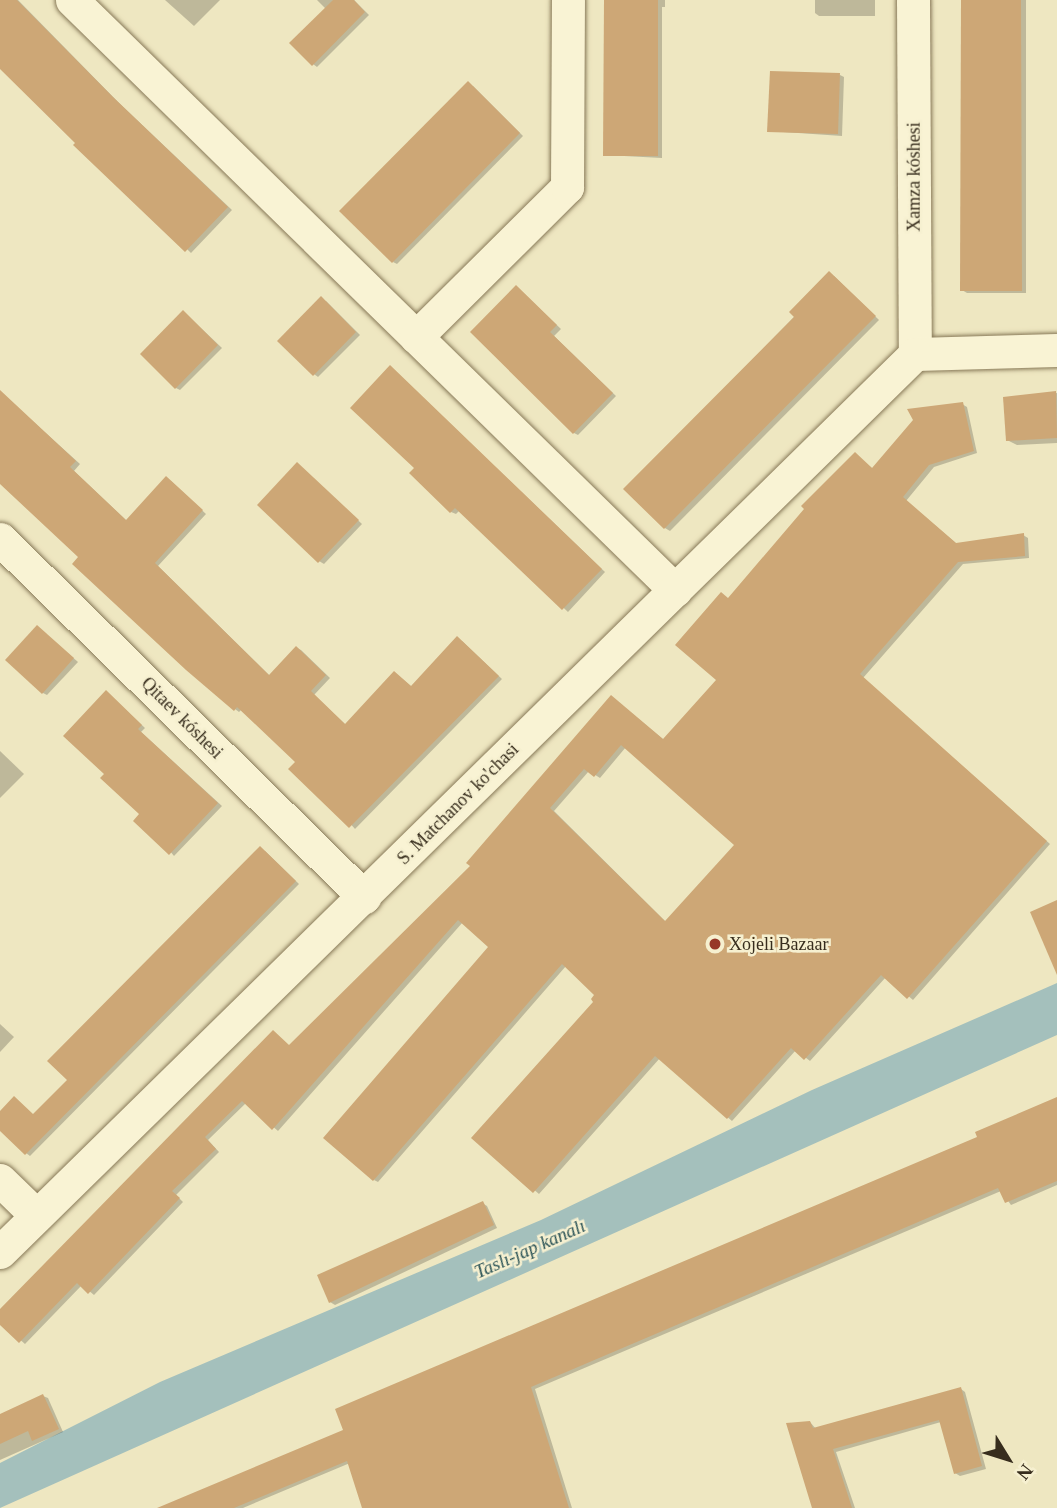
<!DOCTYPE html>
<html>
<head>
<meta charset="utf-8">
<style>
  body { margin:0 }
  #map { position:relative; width:1057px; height:1508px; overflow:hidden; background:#eee7c1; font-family:"Times New Roman",serif }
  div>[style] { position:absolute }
  .water>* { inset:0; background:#a4c0bc }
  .shadow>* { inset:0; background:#0003 }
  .building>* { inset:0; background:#cda776 }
  .roads { filter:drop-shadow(0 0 2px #887958) drop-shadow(0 0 2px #887958) }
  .minor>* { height:33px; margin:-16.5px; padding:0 16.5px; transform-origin:16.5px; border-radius:16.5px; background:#f9f3d4 }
  .dots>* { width:19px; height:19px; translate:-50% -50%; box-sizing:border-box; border:4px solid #f6f0d0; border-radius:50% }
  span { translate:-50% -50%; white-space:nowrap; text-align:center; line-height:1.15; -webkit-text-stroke:5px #f6f0d0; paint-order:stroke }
  .street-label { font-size:18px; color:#372d1d }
  .poi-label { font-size:18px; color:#372d1d }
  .left { translate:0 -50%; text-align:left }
  .water-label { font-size:19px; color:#2c5457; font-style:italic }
  .north { position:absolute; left:973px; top:1424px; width:70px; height:70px; -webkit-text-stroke:5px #f6f0d0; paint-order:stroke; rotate:128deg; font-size:19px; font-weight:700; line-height:28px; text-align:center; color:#372d1d }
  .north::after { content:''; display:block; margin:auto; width:24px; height:32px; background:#372d1d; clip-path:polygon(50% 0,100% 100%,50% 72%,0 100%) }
</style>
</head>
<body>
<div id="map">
  <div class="water">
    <div style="clip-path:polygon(1057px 983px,1057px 1035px,0 1508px,0 1463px,160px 1382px,541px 1220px,812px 1090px)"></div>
  </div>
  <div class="shadow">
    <div style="clip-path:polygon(0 0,18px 0,118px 102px,232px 210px,191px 253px,0 67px)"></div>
    <div style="clip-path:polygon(165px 0,220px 0,194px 26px)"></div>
    <div style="clip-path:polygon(317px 0,354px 0,369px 15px,317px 67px,313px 64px,326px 9px)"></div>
    <div style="clip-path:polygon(604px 0,665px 0,665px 7px,662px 7px,662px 158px,605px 155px)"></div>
    <div style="clip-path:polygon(815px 0,875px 0,875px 16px,819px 16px,815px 13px)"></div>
    <div style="clip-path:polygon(964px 0,1026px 0,1026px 293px,967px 293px,962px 290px)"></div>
    <div style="clip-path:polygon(840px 75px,844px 77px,842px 136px,769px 131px)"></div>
    <div style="clip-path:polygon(473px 86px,523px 136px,397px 264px,393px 262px)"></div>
    <div style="clip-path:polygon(834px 276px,879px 320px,670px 531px,665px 528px,626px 489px)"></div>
    <div style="clip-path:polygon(517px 287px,561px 329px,554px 336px,616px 396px,578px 435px,574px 433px)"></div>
    <div style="clip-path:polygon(326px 301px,360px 335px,318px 377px,314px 374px)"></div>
    <div style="clip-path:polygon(184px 312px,222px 348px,180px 390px,176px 388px)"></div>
    <div style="clip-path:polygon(391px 367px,605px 572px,568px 612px,460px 510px,456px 514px,451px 512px,412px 473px,416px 468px)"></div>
    <div style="clip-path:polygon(1057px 393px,1057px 443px,1017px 445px,1007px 440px,1005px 399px)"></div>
    <div style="clip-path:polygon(0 398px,7px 398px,80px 464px,74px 471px,128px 522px,171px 481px,206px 514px,158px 566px,270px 676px,297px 648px,301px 650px,330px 678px,314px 695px,346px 725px,395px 673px,412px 687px,462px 641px,502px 679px,355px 829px,297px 762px,242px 709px,239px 712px,235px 709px,0 480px)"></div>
    <div style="clip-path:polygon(evenodd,962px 404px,967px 407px,977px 453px,934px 467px,906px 501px,957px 544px,1023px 535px,1028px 538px,1029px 558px,963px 564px,863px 678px,1050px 844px,913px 1000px,886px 977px,810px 1061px,796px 1050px,732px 1121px,660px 1058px,539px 1194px,474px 1138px,596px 1002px,597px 995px,566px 966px,378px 1182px,374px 1180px,491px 947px,463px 922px,278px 1131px,246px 1103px,208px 1140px,219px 1152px,176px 1195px,183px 1202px,94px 1295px,82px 1285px,25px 1344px,0 1322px,0 1311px,274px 1033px,290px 1047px,473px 866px,612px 697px,664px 740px,718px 680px,729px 600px,855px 454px,873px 469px,962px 404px,626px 747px,737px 845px,667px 923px,554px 811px,589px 771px,600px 778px,626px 747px)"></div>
    <div style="clip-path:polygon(301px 467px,362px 524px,324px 564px,319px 561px)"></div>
    <div style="clip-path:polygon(38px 627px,78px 662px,47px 695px,43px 693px)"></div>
    <div style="clip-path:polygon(110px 695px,145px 728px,141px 732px,222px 806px,174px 856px,107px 774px)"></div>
    <div style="clip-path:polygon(0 751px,24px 774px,0 798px)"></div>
    <div style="clip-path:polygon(265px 851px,299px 884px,30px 1156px,26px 1153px,0 1128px,0 1113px,34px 1115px,69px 1080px)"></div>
    <div style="clip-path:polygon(0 1024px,14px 1037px,0 1052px)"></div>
    <div style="clip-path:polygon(1057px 1099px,1057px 1185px,1011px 1205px,1001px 1191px,535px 1389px,572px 1508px,364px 1508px,350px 1463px,243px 1508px,162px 1508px,345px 1431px,979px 1138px)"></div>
    <div style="clip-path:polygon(482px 1203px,487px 1206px,497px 1228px,335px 1305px,330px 1302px)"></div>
    <div style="clip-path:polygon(961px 1389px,965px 1392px,986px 1469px,960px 1476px,955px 1473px,941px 1422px,836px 1452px,855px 1508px,814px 1508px,810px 1422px,816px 1429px)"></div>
    <div style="clip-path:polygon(43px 1396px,48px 1398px,63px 1432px,0 1460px,0 1415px)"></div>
  </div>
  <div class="building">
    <div style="clip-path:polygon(0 0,17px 0,113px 97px,228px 207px,185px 252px,73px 145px,75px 143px,0 69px)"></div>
    <div style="clip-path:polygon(333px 0,354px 0,365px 12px,312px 66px,289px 43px)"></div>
    <div style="clip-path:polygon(604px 0,658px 0,658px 156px,603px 156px)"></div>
    <div style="clip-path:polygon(961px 0,1021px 0,1022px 291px,960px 291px)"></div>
    <div style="clip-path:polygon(770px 71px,840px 73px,838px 134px,767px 132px)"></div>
    <div style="clip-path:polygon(468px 81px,520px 133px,392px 263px,339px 211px)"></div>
    <div style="clip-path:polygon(829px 271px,876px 316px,664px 529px,623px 489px,794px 317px,789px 312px)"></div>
    <div style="clip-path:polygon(516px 285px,557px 325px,550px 332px,613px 393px,573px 434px,470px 332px)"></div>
    <div style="clip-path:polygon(321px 296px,356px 332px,313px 376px,277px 341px)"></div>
    <div style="clip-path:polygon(183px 310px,218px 345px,175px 389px,140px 354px)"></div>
    <div style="clip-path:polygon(390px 365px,602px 569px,562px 610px,455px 508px,450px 513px,409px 473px,414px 468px,350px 408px)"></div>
    <div style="clip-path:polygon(0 390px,76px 461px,70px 467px,126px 520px,166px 476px,203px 510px,155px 563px,269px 675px,296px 646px,326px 675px,311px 691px,345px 724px,394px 671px,411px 686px,457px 636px,499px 676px,349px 828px,288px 769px,295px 762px,237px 707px,234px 711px,186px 670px,72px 564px,78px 557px,0 484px)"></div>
    <div style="clip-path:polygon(1056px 391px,1057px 438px,1006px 441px,1003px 397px)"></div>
    <div style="clip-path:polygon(evenodd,963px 402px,974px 451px,929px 465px,903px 497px,956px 543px,1024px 533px,1025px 556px,958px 562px,860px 674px,1047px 841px,907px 999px,881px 975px,804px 1060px,791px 1048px,727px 1119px,655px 1056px,533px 1193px,471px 1138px,593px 1002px,591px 999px,594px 995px,562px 964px,373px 1181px,323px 1138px,488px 947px,458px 920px,272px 1130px,242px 1101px,205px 1137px,216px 1149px,172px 1191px,180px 1198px,88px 1294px,77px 1283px,19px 1343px,0 1325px,0 1309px,273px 1030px,289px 1045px,470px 866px,466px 863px,611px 695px,663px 739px,716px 680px,675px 645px,721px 592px,728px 598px,804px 509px,801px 506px,855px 452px,872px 468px,913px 420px,907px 409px,963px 402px,621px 745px,734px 845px,665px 921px,550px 808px,584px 769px,594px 777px,621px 745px)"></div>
    <div style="clip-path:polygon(297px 462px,359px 520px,318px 563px,257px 505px)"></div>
    <div style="clip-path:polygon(37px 625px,74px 658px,42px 694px,5px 660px)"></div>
    <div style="clip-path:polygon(106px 690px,142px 725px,138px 729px,218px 803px,169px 855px,133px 821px,139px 814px,100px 778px,104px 774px,63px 736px)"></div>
    <div style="clip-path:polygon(260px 846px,296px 881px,25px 1155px,0 1131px,0 1111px,14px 1096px,33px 1114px,67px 1080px,47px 1061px)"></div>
    <div style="clip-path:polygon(1057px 900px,1057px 975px,1030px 912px)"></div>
    <div style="clip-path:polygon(1057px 1097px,1057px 1181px,1005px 1203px,998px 1188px,531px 1387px,569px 1508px,362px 1508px,347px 1461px,234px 1508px,157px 1508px,343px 1430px,335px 1409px,977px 1137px,975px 1132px)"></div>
    <div style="clip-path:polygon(483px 1201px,494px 1225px,329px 1303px,317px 1275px)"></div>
    <div style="clip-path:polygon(961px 1387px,982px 1466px,954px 1474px,939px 1420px,833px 1449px,852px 1508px,812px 1508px,786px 1423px,810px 1421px,813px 1428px)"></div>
    <div style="clip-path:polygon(43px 1394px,59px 1429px,32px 1441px,28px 1431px,0 1444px,0 1414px)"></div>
  </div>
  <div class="roads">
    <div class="minor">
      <div style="left:72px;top:0;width:844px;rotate:44.38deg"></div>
      <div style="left:913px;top:0;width:354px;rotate:89.7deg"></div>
      <div style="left:416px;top:337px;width:213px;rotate:-44.8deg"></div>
      <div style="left:567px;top:187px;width:187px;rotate:-89.7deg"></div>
      <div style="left:915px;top:354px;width:142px;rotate:-1.6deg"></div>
      <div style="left:0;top:539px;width:511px;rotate:44.52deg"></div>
      <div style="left:0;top:1180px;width:50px;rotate:44.2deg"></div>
      <div style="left:0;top:1252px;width:1282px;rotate:-44.46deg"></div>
    </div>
  </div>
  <div class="dots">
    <div style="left:715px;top:944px;background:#973728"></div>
  </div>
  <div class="street-label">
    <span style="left:914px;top:177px;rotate:-90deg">Xamza kóshesi</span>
    <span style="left:182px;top:718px;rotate:45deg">Qitaev kóshesi</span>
    <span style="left:458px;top:804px;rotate:-45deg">S. Matchanov ko'chasi</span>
  </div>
  <div class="poi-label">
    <span class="left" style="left:729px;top:944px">Xojeli Bazaar</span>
  </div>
  <div class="water-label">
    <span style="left:530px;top:1249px;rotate:-24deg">Taslı-jap kanalı</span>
  </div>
  <div class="north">N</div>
</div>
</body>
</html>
